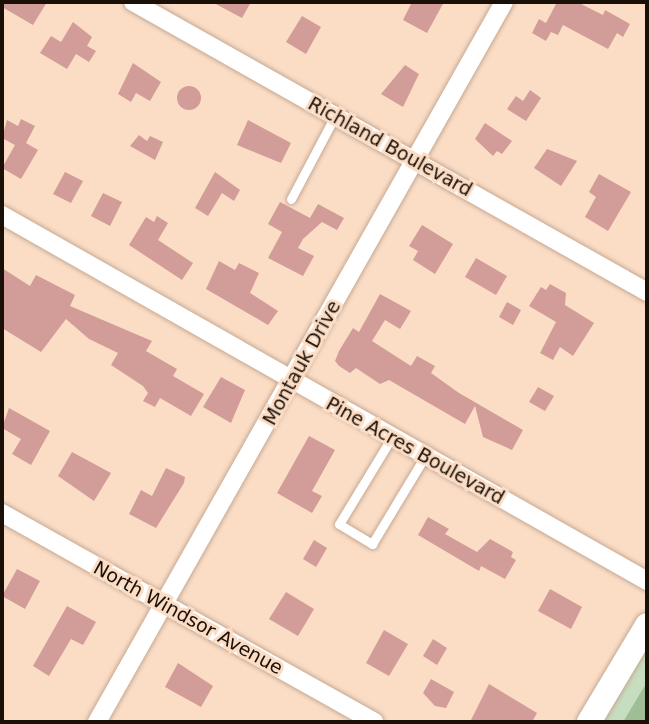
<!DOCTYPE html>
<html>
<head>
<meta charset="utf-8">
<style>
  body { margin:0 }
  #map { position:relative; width:649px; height:724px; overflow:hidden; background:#fbddc6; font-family:"DejaVu Sans",sans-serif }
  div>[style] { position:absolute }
  .green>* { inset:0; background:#c6debf }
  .forest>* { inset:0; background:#a0be96 }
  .building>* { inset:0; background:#d29c98 }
  .round { border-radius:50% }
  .roads { filter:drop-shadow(0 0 2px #c6a993) drop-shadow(0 0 2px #c6a993) }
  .lane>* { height:9px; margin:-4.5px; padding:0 4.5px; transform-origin:4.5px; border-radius:4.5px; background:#fff }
  .street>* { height:18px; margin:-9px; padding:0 9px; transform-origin:9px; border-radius:9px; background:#fff }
  .secondary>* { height:24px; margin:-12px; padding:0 12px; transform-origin:12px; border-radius:12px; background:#fff }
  span { translate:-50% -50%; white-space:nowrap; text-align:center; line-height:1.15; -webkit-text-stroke:6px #fbddc6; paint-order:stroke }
  .street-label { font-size:19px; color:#1a1007 }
  .frame { position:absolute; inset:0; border:4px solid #1a1007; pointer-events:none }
</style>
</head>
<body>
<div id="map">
  <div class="green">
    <div style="clip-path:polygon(647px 646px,647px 722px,601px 722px)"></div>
  </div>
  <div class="forest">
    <div style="clip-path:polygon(647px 684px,647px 722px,623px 722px,644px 687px)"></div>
  </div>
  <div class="building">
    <div style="clip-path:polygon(2px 2px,47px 2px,33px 25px,2px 7px)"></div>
    <div style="clip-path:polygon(212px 2px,251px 2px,242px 18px)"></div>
    <div style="clip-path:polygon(412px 2px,444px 2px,427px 33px,403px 20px)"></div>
    <div style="clip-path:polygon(557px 2px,577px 2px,603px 15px,605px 10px,630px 24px,623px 37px,617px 33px,608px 49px,563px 25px,558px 35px,551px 32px,546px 41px,532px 33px,539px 19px,546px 23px)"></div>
    <div style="clip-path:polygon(302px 16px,321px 27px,306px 54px,286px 42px)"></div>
    <div style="clip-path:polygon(73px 22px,92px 37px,87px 46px,96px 51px,89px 62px,76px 54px,67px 69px,40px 53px,51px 36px,61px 42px)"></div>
    <div style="clip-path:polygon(133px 63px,161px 82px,150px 101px,136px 93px,131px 102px,118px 94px)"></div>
    <div style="clip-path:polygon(405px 65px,419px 74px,403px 107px,381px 94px)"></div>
    <div class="round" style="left:177px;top:86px;width:24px;height:24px"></div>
    <div style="clip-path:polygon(530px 90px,541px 98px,526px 121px,507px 109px,516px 96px,523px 101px)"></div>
    <div style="clip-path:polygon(21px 119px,35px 126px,26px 143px,38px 150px,21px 179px,2px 168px,15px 145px,2px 138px,7px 120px,18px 126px)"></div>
    <div style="clip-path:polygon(248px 120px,291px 143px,281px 163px,237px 145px)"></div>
    <div style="clip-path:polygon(485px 123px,512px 141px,502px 154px,497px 151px,493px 156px,475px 139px)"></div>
    <div style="clip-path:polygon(139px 135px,147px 141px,150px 136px,163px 142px,155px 160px,130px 146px)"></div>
    <div style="clip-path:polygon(547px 149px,577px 161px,561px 186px,534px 168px)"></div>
    <div style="clip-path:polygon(65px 172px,83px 181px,71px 203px,53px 194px)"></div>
    <div style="clip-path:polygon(215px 172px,240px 190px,234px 201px,222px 193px,208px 216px,195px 208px)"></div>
    <div style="clip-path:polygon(599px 174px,631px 192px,608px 231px,585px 217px,596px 197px,589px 192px)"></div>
    <div style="clip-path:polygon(103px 193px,122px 202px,110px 226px,91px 216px)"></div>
    <div style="clip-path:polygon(280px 202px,310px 218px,318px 204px,344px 218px,337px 230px,322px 222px,303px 239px,298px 248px,314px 256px,303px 276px,268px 258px,282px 232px,268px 224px)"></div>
    <div style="clip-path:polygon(157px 216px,168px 223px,158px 240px,193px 263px,182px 280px,129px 245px,146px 217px,154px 222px)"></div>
    <div style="clip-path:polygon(422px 225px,453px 244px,435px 274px,413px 260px,418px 251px,409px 246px)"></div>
    <div style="clip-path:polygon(476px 258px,507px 276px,496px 295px,465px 277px)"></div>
    <div style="clip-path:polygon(219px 261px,235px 270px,239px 263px,259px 273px,250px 293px,278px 311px,268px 325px,206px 289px)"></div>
    <div style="clip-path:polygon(2px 268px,30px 286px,36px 275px,75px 295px,70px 306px,152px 341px,146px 351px,177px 369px,173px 376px,204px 394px,191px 416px,160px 398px,155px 407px,143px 401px,148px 393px,143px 386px,111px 365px,118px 353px,89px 339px,66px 319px,41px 352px,2px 328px)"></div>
    <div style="clip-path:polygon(550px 284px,566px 293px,565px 305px,594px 323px,573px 356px,560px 347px,553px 360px,540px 353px,556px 322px,529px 306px,541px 287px,546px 290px)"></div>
    <div style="clip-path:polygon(380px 294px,411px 311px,400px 329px,385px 320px,372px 341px,411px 366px,417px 356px,435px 366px,431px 373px,459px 393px,523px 430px,512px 450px,483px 437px,475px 406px,465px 424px,389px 380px,380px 384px,356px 368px,350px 373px,339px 366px,335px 361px,339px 351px,353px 328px,359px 332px)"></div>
    <div style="clip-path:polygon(507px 302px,521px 310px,513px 325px,499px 317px)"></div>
    <div style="clip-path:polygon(221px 377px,245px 390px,231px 423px,203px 407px)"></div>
    <div style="clip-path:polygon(538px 387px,554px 396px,545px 411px,529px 402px)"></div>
    <div style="clip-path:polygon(9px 408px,50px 431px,31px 465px,12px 454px,21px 439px,2px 428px)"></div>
    <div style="clip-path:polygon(309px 436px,335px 450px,312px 491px,322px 496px,312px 513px,277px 493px)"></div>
    <div style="clip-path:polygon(72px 452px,111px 473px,94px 501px,58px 476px)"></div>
    <div style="clip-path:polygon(166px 468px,185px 477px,184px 483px,156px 528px,129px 514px,141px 490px,152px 496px)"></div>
    <div style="clip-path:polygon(428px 517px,449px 529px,445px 534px,477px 552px,490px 539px,513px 552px,511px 557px,516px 560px,505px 579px,481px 566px,479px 571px,418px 535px)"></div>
    <div style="clip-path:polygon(314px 540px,327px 548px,316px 567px,303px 559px)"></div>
    <div style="clip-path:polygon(17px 569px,40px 581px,25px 609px,2px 596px)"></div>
    <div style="clip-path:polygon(550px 589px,582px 607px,571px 629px,538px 611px)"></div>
    <div style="clip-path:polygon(286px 592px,314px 609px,298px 636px,269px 619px)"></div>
    <div style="clip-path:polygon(67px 606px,96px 622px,83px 645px,71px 639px,49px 676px,33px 666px)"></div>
    <div style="clip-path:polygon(384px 630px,408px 644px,389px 676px,366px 663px)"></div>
    <div style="clip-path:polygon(433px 639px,447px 648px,437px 665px,423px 656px)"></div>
    <div style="clip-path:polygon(178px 663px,213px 686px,201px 707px,165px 687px)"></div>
    <div style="clip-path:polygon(431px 679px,454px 692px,446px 708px,435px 706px,423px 693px)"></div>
    <div style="clip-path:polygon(489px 684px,537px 713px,532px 722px,470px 722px)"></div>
  </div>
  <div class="roads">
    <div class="lane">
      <div style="left:291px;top:199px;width:94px;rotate:-62.1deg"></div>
      <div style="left:392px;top:437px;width:102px;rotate:121.3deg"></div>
      <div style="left:339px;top:524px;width:39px;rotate:31deg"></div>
      <div style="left:372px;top:544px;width:103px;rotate:-58.9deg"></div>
    </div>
    <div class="street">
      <div style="left:133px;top:2px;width:590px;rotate:29.43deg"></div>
      <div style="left:2px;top:215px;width:742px;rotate:29.57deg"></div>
      <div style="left:2px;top:513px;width:427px;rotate:29.3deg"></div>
      <div style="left:97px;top:722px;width:827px;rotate:-60.52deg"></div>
    </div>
    <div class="secondary">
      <div style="left:589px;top:722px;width:113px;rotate:-59.1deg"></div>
    </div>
  </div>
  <div class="street-label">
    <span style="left:390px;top:147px;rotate:29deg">Richland Boulevard</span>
    <span style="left:302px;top:363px;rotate:-61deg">Montauk Drive</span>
    <span style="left:415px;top:451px;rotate:29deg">Pine Acres Boulevard</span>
    <span style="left:188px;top:618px;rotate:29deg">North Windsor Avenue</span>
  </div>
  <div class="frame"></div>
</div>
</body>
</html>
